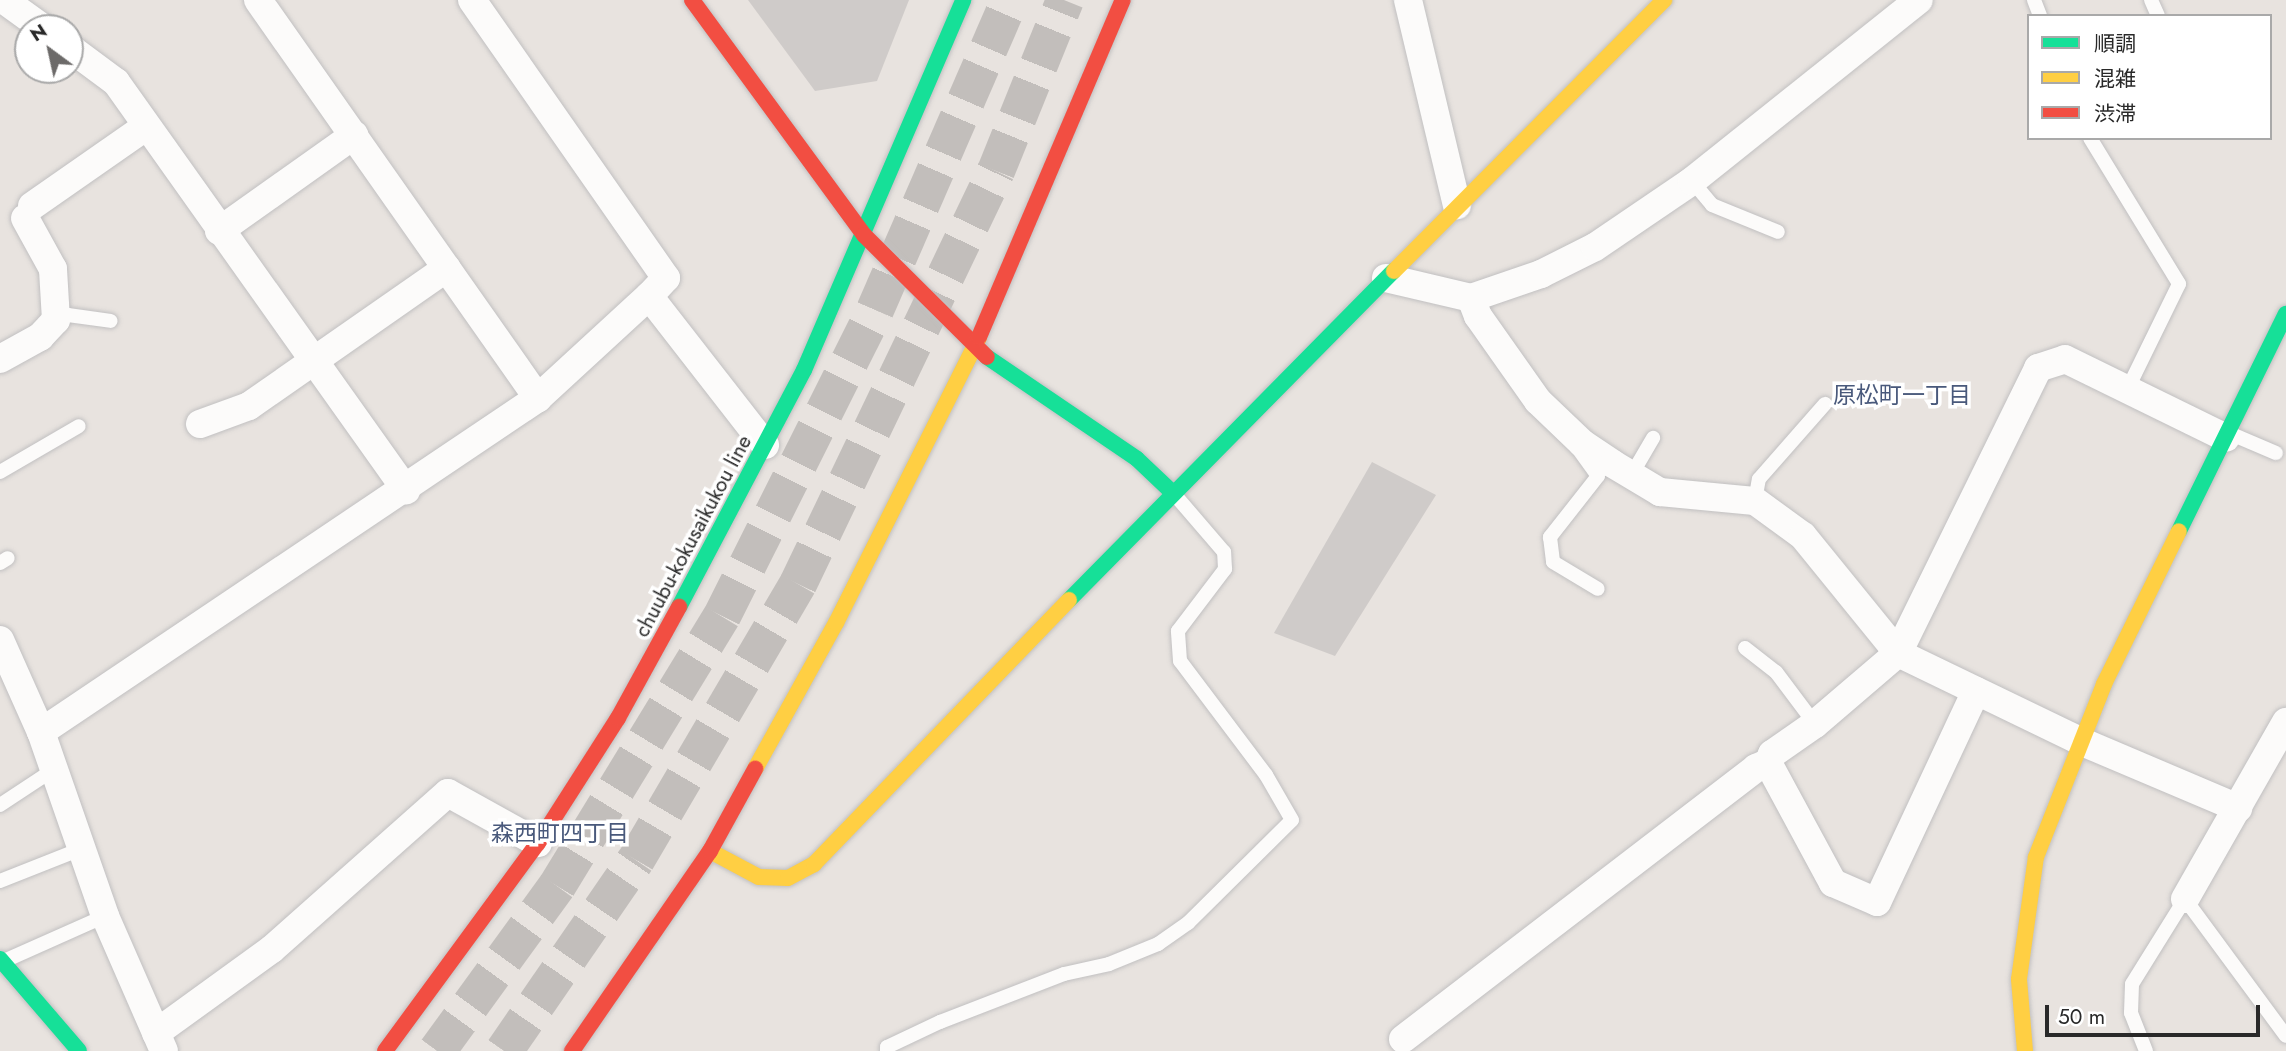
<!DOCTYPE html>
<html>
<head>
<meta charset="utf-8">
<style>
  body { margin:0 }
  #map { position:relative; width:2286px; height:1051px; overflow:hidden; background:#e8e3df; font-family:Jost,"Noto Sans JP",sans-serif }
  div>[style] { position:absolute }
  .building>* { inset:0; background:#cfcbc9 }
  .highway-tunnel>* { height:38px; margin-top:-19px; transform-origin:0; background:repeating-linear-gradient(90deg,#c2bebb 0 38px,transparent 0 57px) }
  .roads { filter:drop-shadow(0 0 2px #c1c0c1) drop-shadow(0 0 2px #c1c0c1) }
  .lane>* { height:14px; margin:-7px; padding:0 7px; transform-origin:7px; border-radius:7px; background:#fcfbfa }
  .street>* { height:28px; margin:-14px; padding:0 14px; transform-origin:14px; border-radius:14px; background:#fcfbfa }
  .fast>* { height:16px; margin:-8px; padding:0 8px; transform-origin:8px; border-radius:8px; background:#16e098 }
  .slow>* { height:16px; margin:-8px; padding:0 8px; transform-origin:8px; border-radius:8px; background:#ffcf43 }
  .jam>* { height:16px; margin:-8px; padding:0 8px; transform-origin:8px; border-radius:8px; background:#f24e42 }
  span { translate:-50% -50%; white-space:nowrap; text-align:center; line-height:1.15; -webkit-text-stroke:7px #fff; paint-order:stroke }
  .street-label { font-size:21px; color:#292929 }
  .neighbourhood-label { font-size:23px; color:#49597b }
  .legend { position:absolute; left:2027px; top:14px; width:245px; height:126px; box-sizing:border-box; background:#fff; border:2px solid #a9a9a9; margin:0; padding:9px 12px; list-style:none; font-size:21px; color:#292929 }
  .legend li { display:flex; align-items:center; gap:14px; height:35px }
  .legend b { width:35px; border:2px solid #a9a9a9 }
  .north { position:absolute; left:14px; top:14px; width:70px; height:70px; box-sizing:border-box; background:#fff; border:2px solid #a9a9a9; border-radius:50%; rotate:327deg; font-size:19px; font-weight:700; line-height:28px; text-align:center; color:#292929 }
  .north::after { content:''; display:block; margin:auto; width:24px; height:32px; background:#6c6a69; clip-path:polygon(50% 0,100% 100%,50% 72%,0 100%) }
  .scale { position:absolute; left:2045px; top:1005px; width:215px; height:32px; box-sizing:border-box; border:4px solid #292929; border-top:0; padding-left:9px; font-size:21px; line-height:24px; white-space:nowrap; color:#292929; -webkit-text-stroke:5px #fff; paint-order:stroke }
</style>
</head>
<body>
<div id="map">
  <div class="building">
    <div style="clip-path:polygon(748px 0,909px 0,877px 81px,815px 91px)"></div>
    <div style="clip-path:polygon(1372px 462px,1436px 495px,1335px 656px,1274px 633px)"></div>
  </div>
  <div class="highway-tunnel">
    <div style="left:437px;top:1051px;width:204px;rotate:-54deg"></div>
    <div style="left:557px;top:886px;width:316px;rotate:-58.6deg"></div>
    <div style="left:722px;top:616px;width:342px;rotate:-63.4deg"></div>
    <div style="left:875px;top:310px;width:338px;rotate:-66.5deg"></div>
    <div style="left:504px;top:1051px;width:232px;rotate:-55.4deg"></div>
    <div style="left:636px;top:860px;width:320px;rotate:-59.6deg"></div>
    <div style="left:798px;top:584px;width:458px;rotate:-64.4deg"></div>
    <div style="left:996px;top:171px;width:184px;rotate:-68deg"></div>
  </div>
  <div class="roads">
    <div class="lane">
      <div style="left:2034px;top:0;width:17px;rotate:69deg"></div>
      <div style="left:2151px;top:0;width:17px;rotate:66deg"></div>
      <div style="left:2090px;top:138px;width:171px;rotate:58.6deg"></div>
      <div style="left:2179px;top:284px;width:118px;rotate:116.1deg"></div>
      <div style="left:1692px;top:181px;width:31px;rotate:50deg"></div>
      <div style="left:1712px;top:205px;width:71px;rotate:22.2deg"></div>
      <div style="left:56px;top:320px;width:13px;rotate:-23deg"></div>
      <div style="left:68px;top:315px;width:43px;rotate:7.9deg"></div>
      <div style="left:2229px;top:433px;width:51px;rotate:23.1deg"></div>
      <div style="left:1579px;top:450px;width:32px;rotate:54deg"></div>
      <div style="left:1598px;top:476px;width:78px;rotate:128.2deg"></div>
      <div style="left:1550px;top:537px;width:25px;rotate:83deg"></div>
      <div style="left:1553px;top:562px;width:52px;rotate:31deg"></div>
      <div style="left:0;top:472px;width:91px;rotate:-30.2deg"></div>
      <div style="left:1632px;top:474px;width:42px;rotate:-59.7deg"></div>
      <div style="left:1755px;top:501px;width:22px;rotate:-80deg"></div>
      <div style="left:1759px;top:479px;width:100px;rotate:-48.7deg"></div>
      <div style="left:0;top:563px;width:9px;rotate:-32deg"></div>
      <div style="left:1745px;top:648px;width:39px;rotate:38deg"></div>
      <div style="left:1776px;top:672px;width:65px;rotate:53.1deg"></div>
      <div style="left:0;top:805px;width:64px;rotate:-33.4deg"></div>
      <div style="left:0;top:881px;width:87px;rotate:-21.6deg"></div>
      <div style="left:4px;top:961px;width:111px;rotate:-24deg"></div>
      <div style="left:887px;top:1051px;width:4px;rotate:-90deg"></div>
      <div style="left:887px;top:1047px;width:59px;rotate:-25.3deg"></div>
      <div style="left:940px;top:1022px;width:133px;rotate:-21.2deg"></div>
      <div style="left:1064px;top:974px;width:46px;rotate:-12.5deg"></div>
      <div style="left:1109px;top:964px;width:53px;rotate:-22.2deg"></div>
      <div style="left:1158px;top:944px;width:37px;rotate:-35deg"></div>
      <div style="left:1188px;top:923px;width:146px;rotate:-44.7deg"></div>
      <div style="left:1292px;top:820px;width:52px;rotate:-120deg"></div>
      <div style="left:1266px;top:775px;width:143px;rotate:-127deg"></div>
      <div style="left:1180px;top:661px;width:30px;rotate:-94deg"></div>
      <div style="left:1178px;top:631px;width:78px;rotate:-52.8deg"></div>
      <div style="left:1225px;top:569px;width:17px;rotate:-93deg"></div>
      <div style="left:1224px;top:552px;width:75px;rotate:-130.7deg"></div>
      <div style="left:2146px;top:1051px;width:41px;rotate:-111.5deg"></div>
      <div style="left:2131px;top:1013px;width:29px;rotate:-88deg"></div>
      <div style="left:2132px;top:984px;width:100px;rotate:-58.1deg"></div>
      <div style="left:2185px;top:899px;width:170px;rotate:53.6deg"></div>
    </div>
    <div class="street">
      <div style="left:4px;top:0;width:48px;rotate:35.7deg"></div>
      <div style="left:258px;top:0;width:487px;rotate:54.9deg"></div>
      <div style="left:472px;top:0;width:339px;rotate:55.1deg"></div>
      <div style="left:666px;top:278px;width:25px;rotate:133deg"></div>
      <div style="left:1408px;top:0;width:211px;rotate:76.6deg"></div>
      <div style="left:70px;top:48px;width:57px;rotate:36.5deg"></div>
      <div style="left:116px;top:82px;width:501px;rotate:54.6deg"></div>
      <div style="left:32px;top:206px;width:136px;rotate:-34.9deg"></div>
      <div style="left:219px;top:231px;width:166px;rotate:-35.4deg"></div>
      <div style="left:1386px;top:278px;width:87px;rotate:13.2deg"></div>
      <div style="left:1471px;top:298px;width:74px;rotate:-18.9deg"></div>
      <div style="left:1541px;top:274px;width:60px;rotate:-26.6deg"></div>
      <div style="left:1595px;top:247px;width:117px;rotate:-34.2deg"></div>
      <div style="left:1692px;top:181px;width:290px;rotate:-38.6deg"></div>
      <div style="left:1471px;top:298px;width:19px;rotate:69deg"></div>
      <div style="left:1478px;top:316px;width:104px;rotate:54.8deg"></div>
      <div style="left:1538px;top:401px;width:61px;rotate:43.7deg"></div>
      <div style="left:1582px;top:443px;width:37px;rotate:34deg"></div>
      <div style="left:1613px;top:464px;width:55px;rotate:30.8deg"></div>
      <div style="left:1660px;top:492px;width:95px;rotate:5.4deg"></div>
      <div style="left:1755px;top:501px;width:59px;rotate:36.1deg"></div>
      <div style="left:1803px;top:536px;width:151px;rotate:50.9deg"></div>
      <div style="left:1898px;top:653px;width:202px;rotate:25.8deg"></div>
      <div style="left:2080px;top:741px;width:172px;rotate:23deg"></div>
      <div style="left:0;top:359px;width:46px;rotate:-28.8deg"></div>
      <div style="left:40px;top:337px;width:23px;rotate:-47deg"></div>
      <div style="left:56px;top:320px;width:51px;rotate:-93.4deg"></div>
      <div style="left:53px;top:269px;width:58px;rotate:-118.8deg"></div>
      <div style="left:200px;top:424px;width:52px;rotate:-20.2deg"></div>
      <div style="left:249px;top:406px;width:241px;rotate:-34.9deg"></div>
      <div style="left:0;top:640px;width:101px;rotate:66deg"></div>
      <div style="left:41px;top:732px;width:195px;rotate:70.8deg"></div>
      <div style="left:105px;top:916px;width:147px;rotate:66.4deg"></div>
      <div style="left:1976px;top:691px;width:233px;rotate:115.1deg"></div>
      <div style="left:1877px;top:902px;width:48px;rotate:-156.6deg"></div>
      <div style="left:1833px;top:883px;width:136px;rotate:-118.4deg"></div>
      <div style="left:1768px;top:763px;width:10px;rotate:-66deg"></div>
      <div style="left:1772px;top:754px;width:52px;rotate:-34.9deg"></div>
      <div style="left:1815px;top:724px;width:109px;rotate:-40.5deg"></div>
      <div style="left:1898px;top:653px;width:318px;rotate:-63.8deg"></div>
      <div style="left:2038px;top:368px;width:28px;rotate:-18deg"></div>
      <div style="left:2065px;top:359px;width:179px;rotate:26.1deg"></div>
      <div style="left:41px;top:732px;width:599px;rotate:-33.9deg"></div>
      <div style="left:538px;top:398px;width:151px;rotate:-42.6deg"></div>
      <div style="left:649px;top:296px;width:189px;rotate:52.1deg"></div>
      <div style="left:2185px;top:899px;width:204px;rotate:-60.3deg"></div>
      <div style="left:156px;top:1033px;width:143px;rotate:-35.9deg"></div>
      <div style="left:272px;top:949px;width:235px;rotate:-41.6deg"></div>
      <div style="left:448px;top:793px;width:103px;rotate:29.1deg"></div>
      <div style="left:1403px;top:1039px;width:445px;rotate:-37.5deg"></div>
      <div style="left:1756px;top:768px;width:13px;rotate:-23deg"></div>
    </div>
    <div class="fast">
      <div style="left:987px;top:357px;width:181px;rotate:34.2deg"></div>
      <div style="left:1137px;top:459px;width:50px;rotate:43.4deg"></div>
      <div style="left:2179px;top:531px;width:242px;rotate:-63.8deg"></div>
      <div style="left:1069px;top:600px;width:462px;rotate:-45.4deg"></div>
      <div style="left:679px;top:607px;width:268px;rotate:-62.2deg"></div>
      <div style="left:804px;top:370px;width:403px;rotate:-66.7deg"></div>
      <div style="left:0;top:959px;width:121px;rotate:49.3deg"></div>
    </div>
    <div class="slow">
      <div style="left:1394px;top:271px;width:383px;rotate:-45.1deg"></div>
      <div style="left:755px;top:769px;width:167px;rotate:-61deg"></div>
      <div style="left:836px;top:623px;width:320px;rotate:-63.4deg"></div>
      <div style="left:710px;top:851px;width:55px;rotate:28deg"></div>
      <div style="left:759px;top:877px;width:29px;rotate:2deg"></div>
      <div style="left:788px;top:878px;width:30px;rotate:-28deg"></div>
      <div style="left:814px;top:864px;width:367px;rotate:-46deg"></div>
      <div style="left:2025px;top:1051px;width:72px;rotate:-94.8deg"></div>
      <div style="left:2019px;top:979px;width:123px;rotate:-82.1deg"></div>
      <div style="left:2036px;top:857px;width:186px;rotate:-68.5deg"></div>
      <div style="left:2104px;top:684px;width:170px;rotate:-63.9deg"></div>
    </div>
    <div class="jam">
      <div style="left:692px;top:0;width:291px;rotate:53.8deg"></div>
      <div style="left:864px;top:235px;width:173px;rotate:44.8deg"></div>
      <div style="left:979px;top:337px;width:366px;rotate:-66.9deg"></div>
      <div style="left:385px;top:1051px;width:258px;rotate:-53.7deg"></div>
      <div style="left:538px;top:843px;width:148px;rotate:-57.4deg"></div>
      <div style="left:618px;top:718px;width:127px;rotate:-61.2deg"></div>
      <div style="left:572px;top:1051px;width:243px;rotate:-55.4deg"></div>
      <div style="left:710px;top:851px;width:94px;rotate:-61.2deg"></div>
    </div>
  </div>
  <div class="street-label">
    <span style="left:693px;top:536px;rotate:-62deg">chuubu-kokusaikukou line</span>
  </div>
  <div class="neighbourhood-label">
    <span style="left:1902px;top:395px">原松町一丁目</span>
    <span style="left:560px;top:833px">森西町四丁目</span>
  </div>
  <ul class="legend">
  <li><b style="height:9px;background:#16e098"></b>順調</li>
  <li><b style="height:9px;background:#ffcf43"></b>混雑</li>
  <li><b style="height:9px;background:#f24e42"></b>渋滞</li>
  </ul>
  <div class="north">N</div>
  <div class="scale">50 m</div>
</div>
</body>
</html>
